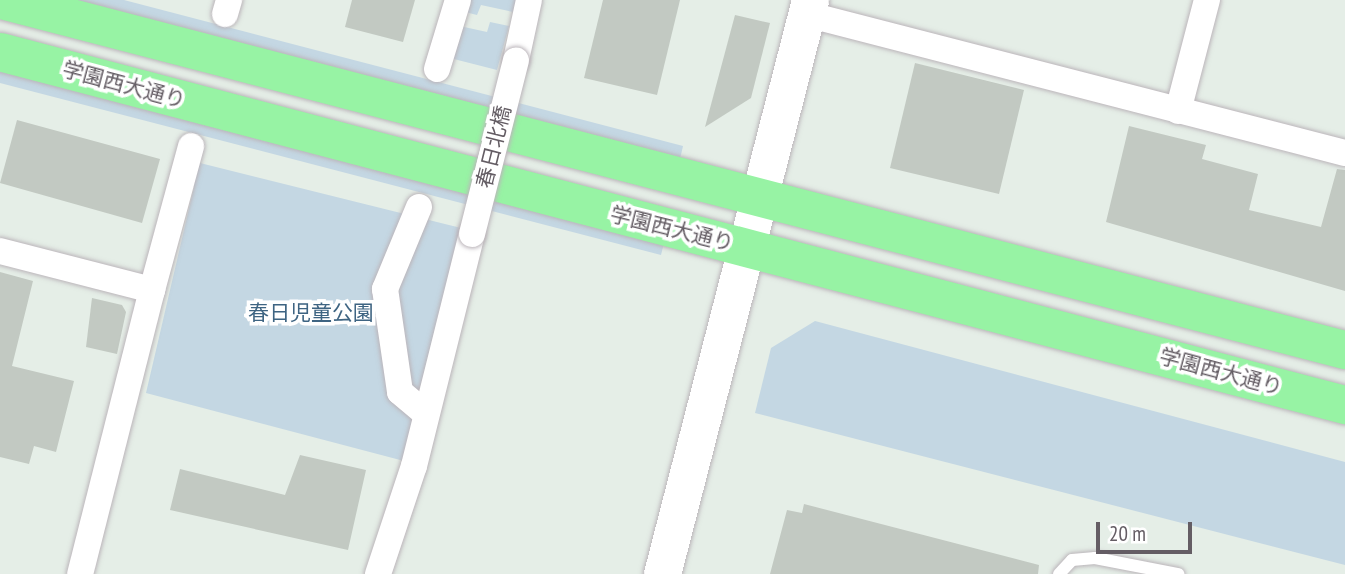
<!DOCTYPE html>
<html>
<head>
<meta charset="utf-8">
<style>
  body { margin:0 }
  #map { position:relative; width:1345px; height:574px; overflow:hidden; background:#e5eee7; font-family:"PT Sans Narrow","Noto Sans JP",sans-serif }
  div>[style] { position:absolute }
  .green>* { inset:0; background:#c4d7e3 }
  .building>* { inset:0; background:#c2c9c2 }
  .roads { filter:drop-shadow(0 0 2px #bbb5ba) drop-shadow(0 0 2px #bbb5ba) }
  .lane>* { height:12px; margin:-6px; padding:0 6px; transform-origin:6px; border-radius:6px; background:#fff }
  .street>* { height:26px; margin:-13px; padding:0 13px; transform-origin:13px; border-radius:13px; background:#fff }
  .secondary>* { height:37px; margin:-18.5px; padding:0 18.5px; transform-origin:18.5px; border-radius:18.5px; background:#fff }
  .highway>* { height:38px; margin:-19px; padding:0 19px; transform-origin:19px; border-radius:19px; background:#97f3a4 }
  .bridges { filter:drop-shadow(0 0 2px #bbb5ba) drop-shadow(0 0 2px #bbb5ba) }
  .street-bridge>* { height:26px; margin:-13px; padding:0 13px; transform-origin:13px; border-radius:13px; background:#fff }
  span { translate:-50% -50%; white-space:nowrap; text-align:center; line-height:1.15; -webkit-text-stroke:7px #fff; paint-order:stroke }
  .street-label { font-size:21px; color:#645d64 }
  .park-label { font-size:21px; color:#3e6482 }
  .scale { position:absolute; left:1096px; top:522px; width:96px; height:32px; box-sizing:border-box; border:4px solid #645d64; border-top:0; padding-left:9px; font-size:21px; line-height:24px; white-space:nowrap; color:#645d64; -webkit-text-stroke:5px #fff; paint-order:stroke }
</style>
</head>
<body>
<div id="map">
  <div class="green">
    <div style="clip-path:polygon(69px 0,124px 0,683px 146px,680px 159px)"></div>
    <div style="clip-path:polygon(466px 0,516px 0,513px 12px,481px 5px,477px 15px,461px 11px)"></div>
    <div style="clip-path:polygon(490px 22px,509px 26px,497px 70px,446px 57px,455px 25px,487px 32px)"></div>
    <div style="clip-path:polygon(0 70px,664px 243px,661px 255px,0 83px)"></div>
    <div style="clip-path:polygon(192px 161px,461px 228px,404px 461px,146px 393px,194px 187px,186px 184px)"></div>
    <div style="clip-path:polygon(815px 321px,1345px 462px,1345px 565px,755px 413px,771px 348px)"></div>
  </div>
  <div class="building">
    <div style="clip-path:polygon(352px 0,415px 0,403px 42px,345px 27px)"></div>
    <div style="clip-path:polygon(603px 0,680px 0,657px 95px,584px 78px)"></div>
    <div style="clip-path:polygon(735px 15px,770px 23px,751px 98px,705px 127px)"></div>
    <div style="clip-path:polygon(915px 63px,1024px 90px,999px 194px,890px 168px)"></div>
    <div style="clip-path:polygon(17px 120px,160px 159px,142px 223px,0 183px)"></div>
    <div style="clip-path:polygon(1129px 126px,1206px 145px,1202px 159px,1258px 174px,1249px 210px,1321px 227px,1337px 169px,1345px 170px,1345px 291px,1106px 222px)"></div>
    <div style="clip-path:polygon(0 272px,33px 281px,12px 366px,74px 381px,56px 452px,34px 446px,29px 464px,0 457px)"></div>
    <div style="clip-path:polygon(92px 298px,122px 305px,126px 312px,117px 354px,86px 347px)"></div>
    <div style="clip-path:polygon(300px 455px,366px 470px,348px 550px,170px 510px,180px 469px,285px 495px)"></div>
    <div style="clip-path:polygon(804px 504px,1039px 565px,1038px 574px,770px 574px,787px 510px,802px 513px)"></div>
  </div>
  <div class="roads">
    <div class="lane">
      <div style="left:1059px;top:574px;width:19px;rotate:-47deg"></div>
      <div style="left:1072px;top:560px;width:23px;rotate:-5deg"></div>
      <div style="left:1095px;top:558px;width:85px;rotate:10.9deg"></div>
    </div>
    <div class="street">
      <div style="left:225px;top:14px;width:15px;rotate:-74deg"></div>
      <div style="left:806px;top:14px;width:557px;rotate:14.46deg"></div>
      <div style="left:516px;top:60px;width:61px;rotate:-77.8deg"></div>
      <div style="left:437px;top:69px;width:72px;rotate:-73.1deg"></div>
      <div style="left:1178px;top:111px;width:115px;rotate:-75.4deg"></div>
      <div style="left:419px;top:207px;width:89px;rotate:112.5deg"></div>
      <div style="left:385px;top:289px;width:104px;rotate:81.7deg"></div>
      <div style="left:400px;top:392px;width:33px;rotate:40deg"></div>
      <div style="left:0;top:251px;width:157px;rotate:14.4deg"></div>
      <div style="left:152px;top:290px;width:293px;rotate:104.2deg"></div>
      <div style="left:152px;top:290px;width:149px;rotate:-74.8deg"></div>
      <div style="left:378px;top:574px;width:114px;rotate:-71.6deg"></div>
      <div style="left:414px;top:466px;width:239px;rotate:-76deg"></div>
    </div>
    <div class="secondary">
      <div style="left:662px;top:574px;width:593px;rotate:-75.54deg"></div>
    </div>
    <div class="highway">
      <div style="left:2px;top:0;width:1388px;rotate:14.61deg"></div>
      <div style="left:0;top:52px;width:1391px;rotate:14.71deg"></div>
    </div>
  </div>
  <div class="bridges">
    <div class="street-bridge">
      <div style="left:472px;top:234px;width:179px;rotate:-75.8deg"></div>
    </div>
  </div>
  <div class="street-label">
    <span style="left:124px;top:85px;rotate:15deg">学園西大通り</span>
    <span style="left:494px;top:147px;rotate:-76deg">春日北橋</span>
    <span style="left:672px;top:229px;rotate:14deg">学園西大通り</span>
    <span style="left:1221px;top:372px;rotate:15deg">学園西大通り</span>
  </div>
  <div class="park-label">
    <span style="left:311px;top:313px">春日児童公園</span>
  </div>
  <div class="scale">20 m</div>
</div>
</body>
</html>
